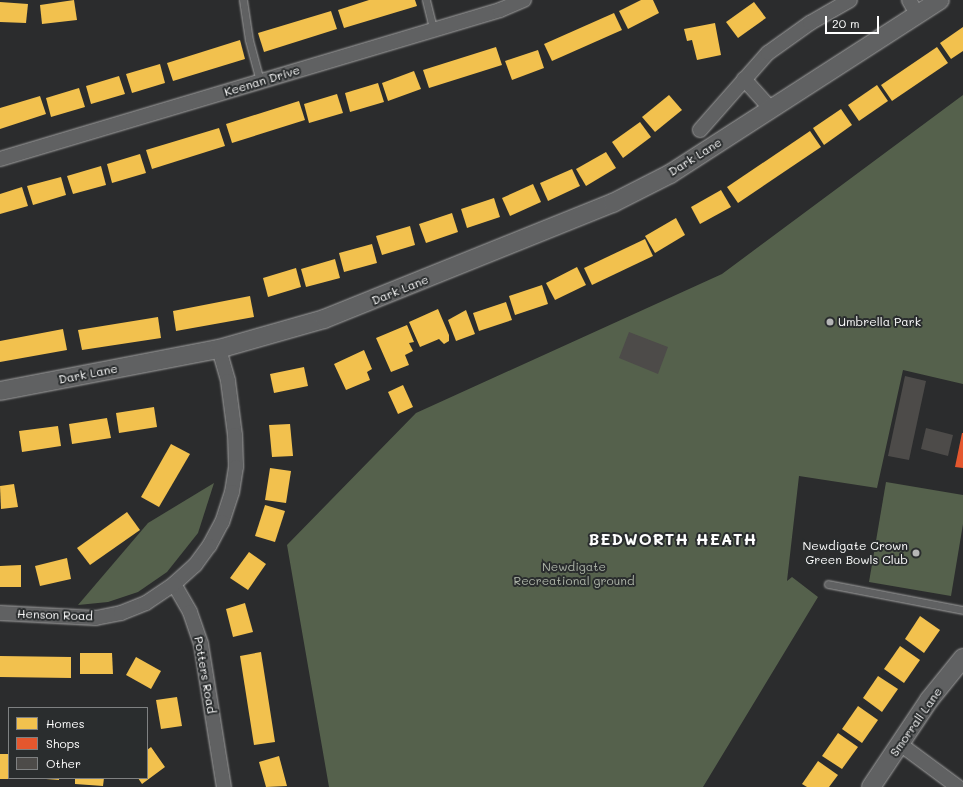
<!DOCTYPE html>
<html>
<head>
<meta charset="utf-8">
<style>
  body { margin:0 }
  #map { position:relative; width:963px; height:787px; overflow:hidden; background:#2b2c2d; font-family:Mali,sans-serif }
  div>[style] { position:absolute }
  .green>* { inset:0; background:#55614c }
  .homes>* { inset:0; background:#f2c14e }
  .shops>* { inset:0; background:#e4572e }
  .building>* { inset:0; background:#4d4b49 }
  .roads { filter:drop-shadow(0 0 1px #a0a0a0) drop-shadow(0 0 1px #a0a0a0) }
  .service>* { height:7px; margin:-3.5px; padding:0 3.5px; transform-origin:3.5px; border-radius:3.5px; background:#606162 }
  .minor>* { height:14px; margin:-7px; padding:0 7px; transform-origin:7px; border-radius:7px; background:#606162 }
  .tertiary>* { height:18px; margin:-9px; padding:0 9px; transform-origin:9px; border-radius:9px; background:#606162 }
  .dots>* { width:11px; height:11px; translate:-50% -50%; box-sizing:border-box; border:2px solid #2a2d2e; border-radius:50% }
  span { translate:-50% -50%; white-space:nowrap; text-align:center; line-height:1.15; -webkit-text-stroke:4px #2a2d2e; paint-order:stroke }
  .street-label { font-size:12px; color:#fff }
  .poi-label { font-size:12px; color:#fff }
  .left { translate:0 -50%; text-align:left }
  .right { translate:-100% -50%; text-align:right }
  .park-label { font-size:12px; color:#adb4a8 }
  .district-label { font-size:16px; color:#fff; font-weight:700; letter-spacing:1px }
  .legend { position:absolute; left:8px; top:707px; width:140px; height:72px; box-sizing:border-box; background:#2a2d2e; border:1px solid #7f8182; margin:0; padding:5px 7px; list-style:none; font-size:12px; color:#fff }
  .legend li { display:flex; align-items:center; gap:8px; height:20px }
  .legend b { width:20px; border:1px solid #7f8182 }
  .scale { position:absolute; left:825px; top:16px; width:54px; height:18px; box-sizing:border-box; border:2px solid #fff; border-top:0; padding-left:5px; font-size:12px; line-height:14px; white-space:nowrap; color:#fff; -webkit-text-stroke:3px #2a2d2e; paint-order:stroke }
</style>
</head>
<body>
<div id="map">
  <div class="green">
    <div style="clip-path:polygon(963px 95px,963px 384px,903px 370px,877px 488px,799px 476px,787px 581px,792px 577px,818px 597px,703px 787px,329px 787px,287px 545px,416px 413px,722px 274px)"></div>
    <div style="clip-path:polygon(886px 482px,963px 495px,963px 524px,951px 596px,869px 582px)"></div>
    <div style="clip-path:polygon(214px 483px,198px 533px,167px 572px,138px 592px,108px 602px,78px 605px,148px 523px)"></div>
  </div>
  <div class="homes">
    <div style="clip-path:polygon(74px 0,77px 20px,42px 24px,40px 5px)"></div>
    <div style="clip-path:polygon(369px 0,415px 0,417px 6px,344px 28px,338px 10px)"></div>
    <div style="clip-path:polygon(641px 0,653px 0,659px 13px,628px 29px,619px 11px)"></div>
    <div style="clip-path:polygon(0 2px,28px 4px,26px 23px,0 22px)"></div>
    <div style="clip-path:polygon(754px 2px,766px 18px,738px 38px,726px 22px)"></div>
    <div style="clip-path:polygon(331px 11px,337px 29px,264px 52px,258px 33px)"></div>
    <div style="clip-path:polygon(614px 13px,622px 30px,552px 61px,544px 44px)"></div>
    <div style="clip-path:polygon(715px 23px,721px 55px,697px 60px,692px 40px,687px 41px,684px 29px)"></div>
    <div style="clip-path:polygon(963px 27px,963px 51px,951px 59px,940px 43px)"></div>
    <div style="clip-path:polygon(240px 40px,245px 59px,173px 81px,167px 63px)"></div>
    <div style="clip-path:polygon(496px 47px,502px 65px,429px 88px,423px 70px)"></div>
    <div style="clip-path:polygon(937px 47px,948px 63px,892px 101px,881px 85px)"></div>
    <div style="clip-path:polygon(538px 50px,544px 68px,512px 80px,505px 61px)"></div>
    <div style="clip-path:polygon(160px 64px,165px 83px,132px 93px,126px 74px)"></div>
    <div style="clip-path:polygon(414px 71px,421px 89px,388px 101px,382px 83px)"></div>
    <div style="clip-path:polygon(119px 76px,125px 94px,91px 104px,86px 86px)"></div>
    <div style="clip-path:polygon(378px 83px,384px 102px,350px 112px,345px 93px)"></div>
    <div style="clip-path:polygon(877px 85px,888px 101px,859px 121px,848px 105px)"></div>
    <div style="clip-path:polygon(79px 88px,85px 107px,51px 117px,46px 98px)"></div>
    <div style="clip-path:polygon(337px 94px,343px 113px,309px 123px,304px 104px)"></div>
    <div style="clip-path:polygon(669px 95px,682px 110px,655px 132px,642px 117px)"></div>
    <div style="clip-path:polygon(40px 96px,46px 114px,0 129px,0 108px)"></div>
    <div style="clip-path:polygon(299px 101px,305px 120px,232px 143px,226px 124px)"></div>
    <div style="clip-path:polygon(841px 109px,852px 125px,824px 145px,813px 128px)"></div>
    <div style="clip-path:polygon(640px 122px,651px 137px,623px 158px,612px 142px)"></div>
    <div style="clip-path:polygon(219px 128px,225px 146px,152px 169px,146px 150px)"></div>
    <div style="clip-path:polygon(810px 131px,821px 147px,738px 203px,727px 187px)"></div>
    <div style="clip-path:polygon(606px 152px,616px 168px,586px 186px,576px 169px)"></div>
    <div style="clip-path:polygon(140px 154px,146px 173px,112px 183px,107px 164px)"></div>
    <div style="clip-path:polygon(101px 166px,106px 185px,73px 194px,67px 176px)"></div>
    <div style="clip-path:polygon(572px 169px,580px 186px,548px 201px,540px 183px)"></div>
    <div style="clip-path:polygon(61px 177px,66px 195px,33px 205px,27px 186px)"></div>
    <div style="clip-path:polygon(533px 184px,541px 202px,510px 216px,502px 198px)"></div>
    <div style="clip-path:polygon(22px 187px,28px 206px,0 214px,0 194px)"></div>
    <div style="clip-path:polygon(721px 190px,731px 207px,700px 224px,691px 207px)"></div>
    <div style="clip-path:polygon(494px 198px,500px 217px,467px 228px,461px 209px)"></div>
    <div style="clip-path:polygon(452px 213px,458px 232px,426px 243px,419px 224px)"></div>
    <div style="clip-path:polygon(676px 218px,685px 235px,655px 253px,645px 236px)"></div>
    <div style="clip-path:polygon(410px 226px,415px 245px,382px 255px,376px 236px)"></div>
    <div style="clip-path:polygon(645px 239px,653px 256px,592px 285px,584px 268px)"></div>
    <div style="clip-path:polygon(372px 244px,377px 263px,344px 272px,339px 253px)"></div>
    <div style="clip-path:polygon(335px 259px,340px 278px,306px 287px,301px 269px)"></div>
    <div style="clip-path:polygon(577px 267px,586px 285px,555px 300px,546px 283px)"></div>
    <div style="clip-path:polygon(296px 268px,301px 287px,268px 297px,263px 278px)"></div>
    <div style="clip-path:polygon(542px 285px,548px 304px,515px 315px,509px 296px)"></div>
    <div style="clip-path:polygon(250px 296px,254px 317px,176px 331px,173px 311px)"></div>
    <div style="clip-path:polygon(506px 302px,512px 320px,479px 331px,473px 313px)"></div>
    <div style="clip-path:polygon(438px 309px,449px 335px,449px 341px,444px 344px,439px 339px,420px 347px,409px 322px)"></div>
    <div style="clip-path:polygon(466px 310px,475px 334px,456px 341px,448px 320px)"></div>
    <div style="clip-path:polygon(158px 317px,161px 338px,82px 350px,78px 330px)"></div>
    <div style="clip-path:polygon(407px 325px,414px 342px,409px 343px,413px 351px,405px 355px,409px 365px,391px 372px,376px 338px)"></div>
    <div style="clip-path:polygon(63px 329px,67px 350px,0 362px,0 341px)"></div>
    <div style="clip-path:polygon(364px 350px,372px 369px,367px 372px,370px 380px,346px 390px,334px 364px)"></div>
    <div style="clip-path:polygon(304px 367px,308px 386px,274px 393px,270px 374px)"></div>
    <div style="clip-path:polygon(403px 385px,413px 407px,398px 414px,388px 392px)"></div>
    <div style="clip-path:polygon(154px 407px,157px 427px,119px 433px,116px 413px)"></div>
    <div style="clip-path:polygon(107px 418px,111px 438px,72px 444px,69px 424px)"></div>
    <div style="clip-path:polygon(290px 424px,293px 456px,272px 457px,269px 425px)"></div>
    <div style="clip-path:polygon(58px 426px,61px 446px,22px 452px,19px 431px)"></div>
    <div style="clip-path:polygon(171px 444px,190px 454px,159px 507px,141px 497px)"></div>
    <div style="clip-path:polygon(270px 468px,291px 471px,286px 503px,265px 500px)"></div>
    <div style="clip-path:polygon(14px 484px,18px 507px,1px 509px,0 486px)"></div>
    <div style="clip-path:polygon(265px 505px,285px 511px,275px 542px,255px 536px)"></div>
    <div style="clip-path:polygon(127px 512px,140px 530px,90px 565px,77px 548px)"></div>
    <div style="clip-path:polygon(249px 552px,266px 564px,248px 590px,230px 578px)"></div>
    <div style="clip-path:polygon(67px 558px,71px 579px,40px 586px,35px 566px)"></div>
    <div style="clip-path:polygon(21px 565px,21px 587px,0 587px,0 566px)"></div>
    <div style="clip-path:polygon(245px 603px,253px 632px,233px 637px,226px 609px)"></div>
    <div style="clip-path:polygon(920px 616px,940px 630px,924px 653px,905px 639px)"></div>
    <div style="clip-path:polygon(900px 646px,920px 660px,904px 683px,884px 669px)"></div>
    <div style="clip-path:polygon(261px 652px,275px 742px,254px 745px,240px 656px)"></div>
    <div style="clip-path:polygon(80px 653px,112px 653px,113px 674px,80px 674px)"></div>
    <div style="clip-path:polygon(0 656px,71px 657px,71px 678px,0 677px)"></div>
    <div style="clip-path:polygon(136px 657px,161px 671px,151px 689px,126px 675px)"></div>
    <div style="clip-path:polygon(878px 676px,898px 689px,882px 712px,863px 698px)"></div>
    <div style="clip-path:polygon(177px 697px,182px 726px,161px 729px,156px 700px)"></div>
    <div style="clip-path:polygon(858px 706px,878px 720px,862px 743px,842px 729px)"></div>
    <div style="clip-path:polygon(838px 733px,858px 747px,842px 769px,822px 756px)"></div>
    <div style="clip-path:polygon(151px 747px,165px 767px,142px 784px,138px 778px,147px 778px,147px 750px)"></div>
    <div style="clip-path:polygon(0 754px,9px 754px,9px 779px,0 779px)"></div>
    <div style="clip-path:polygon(279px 756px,287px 786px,266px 787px,259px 762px)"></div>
    <div style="clip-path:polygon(818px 761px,838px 775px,829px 787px,807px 787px,802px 784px)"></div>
    <div style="clip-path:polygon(46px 778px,59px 778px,59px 780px,46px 779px)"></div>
    <div style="clip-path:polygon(75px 778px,104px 778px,103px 786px,75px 784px)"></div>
  </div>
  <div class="shops">
    <div style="clip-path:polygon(962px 433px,963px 433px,963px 468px,955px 467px)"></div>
  </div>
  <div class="building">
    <div style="clip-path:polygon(629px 332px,668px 347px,658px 374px,619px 358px)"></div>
    <div style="clip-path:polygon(905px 376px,926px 381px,909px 460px,888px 456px)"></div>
    <div style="clip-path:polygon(926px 428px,953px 435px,948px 456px,921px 449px)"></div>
  </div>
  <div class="roads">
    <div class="service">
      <div style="left:243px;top:0;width:40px;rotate:81.5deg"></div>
      <div style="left:249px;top:40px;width:42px;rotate:75deg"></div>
      <div style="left:426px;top:0;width:30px;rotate:76deg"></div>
      <div style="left:828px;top:584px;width:137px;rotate:10.9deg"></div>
    </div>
    <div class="minor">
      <div style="left:909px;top:0;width:16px;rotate:60deg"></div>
      <div style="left:744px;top:79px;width:40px;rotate:48deg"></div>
      <div style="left:700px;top:130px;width:103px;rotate:-48.6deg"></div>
      <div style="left:768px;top:53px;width:52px;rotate:-35.5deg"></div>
      <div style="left:810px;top:23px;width:46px;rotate:-29.9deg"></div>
      <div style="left:0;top:159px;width:522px;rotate:-16.59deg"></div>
      <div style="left:500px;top:10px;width:26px;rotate:-23deg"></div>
      <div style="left:219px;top:349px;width:33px;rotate:74deg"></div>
      <div style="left:228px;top:381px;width:54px;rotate:82.6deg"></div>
      <div style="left:235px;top:435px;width:32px;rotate:88deg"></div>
      <div style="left:236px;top:467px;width:25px;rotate:99deg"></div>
      <div style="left:232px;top:492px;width:32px;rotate:108deg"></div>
      <div style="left:222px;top:522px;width:27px;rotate:118deg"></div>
      <div style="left:209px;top:546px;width:24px;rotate:126deg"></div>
      <div style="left:195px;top:565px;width:28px;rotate:138deg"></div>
      <div style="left:174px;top:584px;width:32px;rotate:60deg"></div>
      <div style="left:190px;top:612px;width:34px;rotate:71deg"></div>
      <div style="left:201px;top:644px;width:145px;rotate:80.9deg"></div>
      <div style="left:0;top:613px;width:96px;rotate:3deg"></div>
      <div style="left:96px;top:618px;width:25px;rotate:-11deg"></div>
      <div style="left:121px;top:613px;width:27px;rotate:-22deg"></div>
      <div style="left:146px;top:603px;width:34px;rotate:-34deg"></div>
      <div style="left:900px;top:744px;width:72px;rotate:36.6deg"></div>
    </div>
    <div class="tertiary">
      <div style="left:0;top:391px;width:223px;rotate:-10.9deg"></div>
      <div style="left:219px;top:349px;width:109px;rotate:-15.9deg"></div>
      <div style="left:324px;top:319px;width:311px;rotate:-21.9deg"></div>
      <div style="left:613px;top:203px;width:64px;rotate:-27deg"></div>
      <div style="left:670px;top:174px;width:321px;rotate:-32.8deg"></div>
      <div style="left:871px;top:787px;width:105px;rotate:-56.3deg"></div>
      <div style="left:929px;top:700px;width:54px;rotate:-51deg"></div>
    </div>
  </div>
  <div class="dots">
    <div style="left:830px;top:322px;background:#b5b5b6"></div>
    <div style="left:916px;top:553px;background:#b5b5b6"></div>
  </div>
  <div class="street-label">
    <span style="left:262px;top:81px;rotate:-17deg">Keenan Drive</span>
    <span style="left:695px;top:157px;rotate:-32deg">Dark Lane</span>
    <span style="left:400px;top:290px;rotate:-22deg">Dark Lane</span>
    <span style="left:88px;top:374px;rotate:-11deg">Dark Lane</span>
    <span style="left:55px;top:615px;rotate:2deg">Henson Road</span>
    <span style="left:205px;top:675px;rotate:80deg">Potters Road</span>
    <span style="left:916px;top:722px;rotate:-55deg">Smorrall Lane</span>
  </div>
  <div class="poi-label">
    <span class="left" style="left:838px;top:322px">Umbrella Park</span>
    <span class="right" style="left:908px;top:553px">Newdigate Crown<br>Green Bowls Club</span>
  </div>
  <div class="park-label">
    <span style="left:574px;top:574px">Newdigate<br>Recreational ground</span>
  </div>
  <div class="district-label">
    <span style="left:673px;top:539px">BEDWORTH HEATH</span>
  </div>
  <ul class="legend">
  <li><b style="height:11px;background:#f2c14e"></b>Homes</li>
  <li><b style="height:11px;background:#e4572e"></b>Shops</li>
  <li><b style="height:11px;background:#4d4b49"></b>Other</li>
  </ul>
  <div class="scale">20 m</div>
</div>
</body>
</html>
